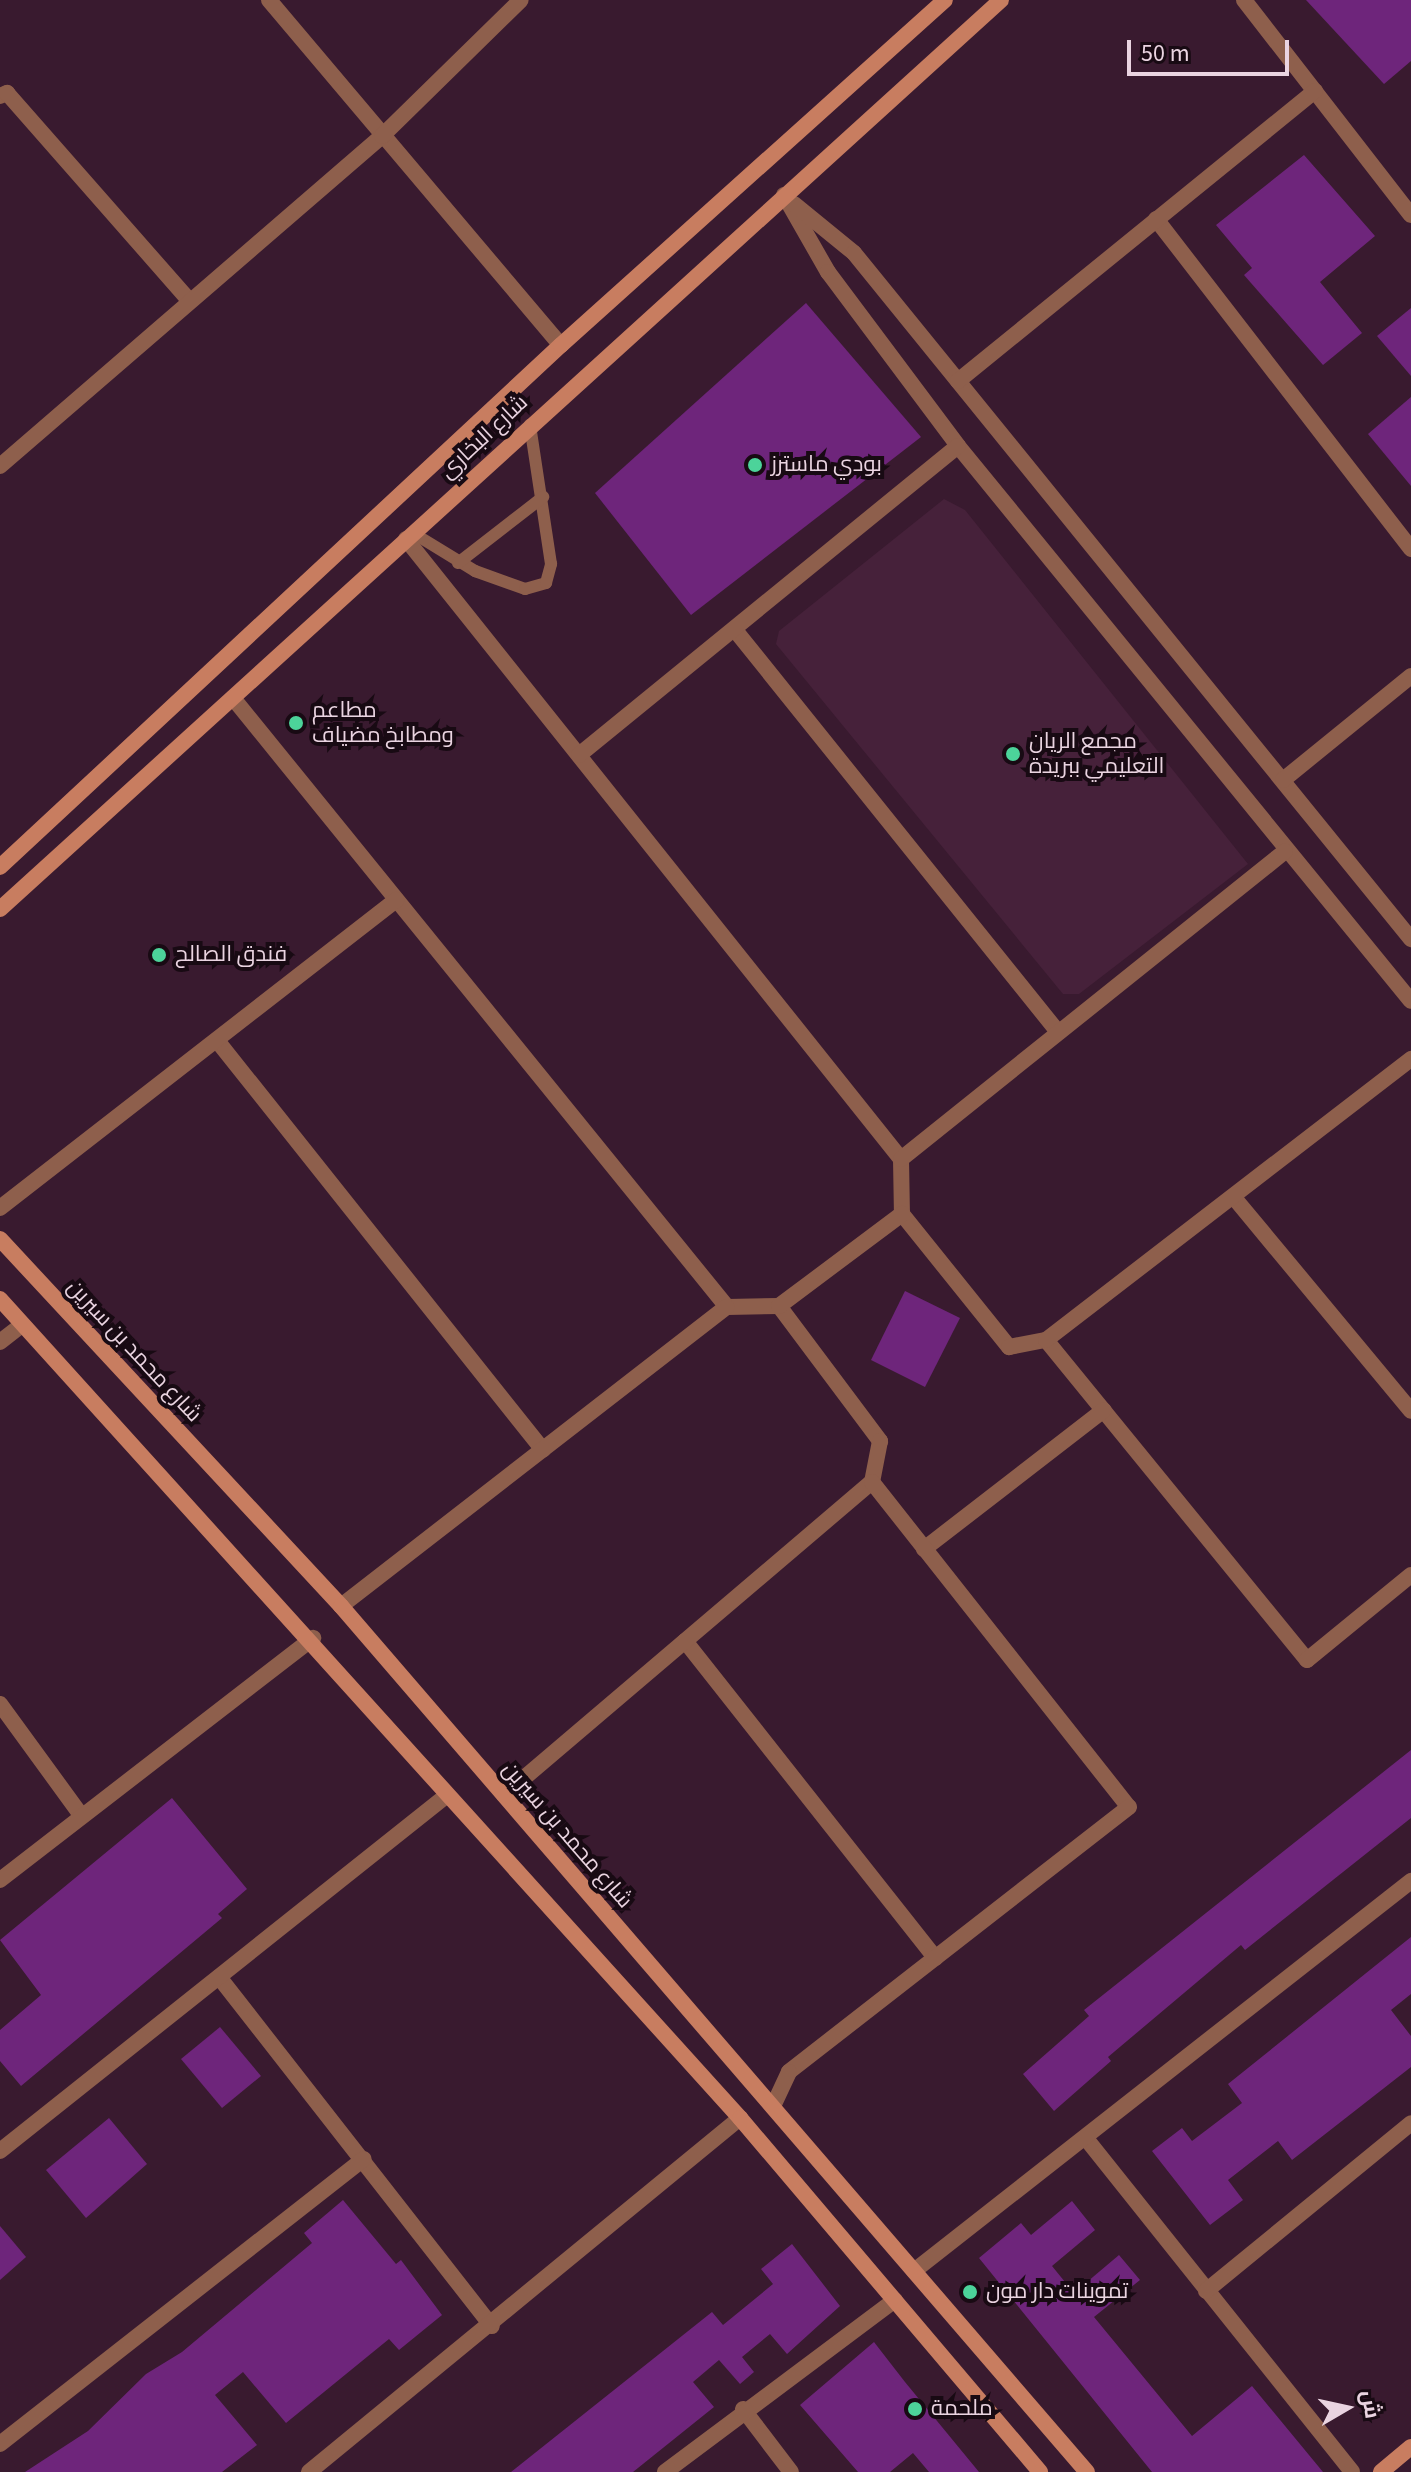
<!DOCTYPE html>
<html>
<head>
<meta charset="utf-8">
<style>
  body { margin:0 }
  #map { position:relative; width:1411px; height:2472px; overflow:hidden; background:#391a2f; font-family:"Source Sans 3",Cairo,sans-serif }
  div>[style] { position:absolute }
  .built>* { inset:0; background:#46213a }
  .building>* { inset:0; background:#6e257b }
  .lane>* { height:12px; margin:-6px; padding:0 6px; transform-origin:6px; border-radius:6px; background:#8e5f4c }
  .street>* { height:16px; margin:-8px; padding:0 8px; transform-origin:8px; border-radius:8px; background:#8e5f4c }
  .secondary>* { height:16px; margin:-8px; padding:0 8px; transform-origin:8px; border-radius:8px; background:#c87d60 }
  .dots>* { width:22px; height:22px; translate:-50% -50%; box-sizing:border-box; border:4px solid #180a13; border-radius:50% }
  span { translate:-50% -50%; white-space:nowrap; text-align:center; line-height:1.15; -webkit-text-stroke:8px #180a13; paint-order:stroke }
  .street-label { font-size:22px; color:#ead4e1 }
  .poi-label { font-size:22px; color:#ead4e1 }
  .left { translate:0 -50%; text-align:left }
  .north { position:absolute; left:1307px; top:2368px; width:80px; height:80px; -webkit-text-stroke:6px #180a13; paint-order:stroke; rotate:81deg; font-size:22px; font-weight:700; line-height:32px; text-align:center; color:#ead4e1 }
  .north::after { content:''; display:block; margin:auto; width:28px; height:36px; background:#ead4e1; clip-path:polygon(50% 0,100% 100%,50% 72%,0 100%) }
  .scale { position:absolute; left:1127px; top:40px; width:162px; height:36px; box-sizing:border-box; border:4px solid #ead4e1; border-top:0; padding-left:10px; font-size:24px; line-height:28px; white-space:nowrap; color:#ead4e1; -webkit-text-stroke:6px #180a13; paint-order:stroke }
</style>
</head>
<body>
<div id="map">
  <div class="built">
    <div style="clip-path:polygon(944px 499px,965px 510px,1248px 864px,1079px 994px,1063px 994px,776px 644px,779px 631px)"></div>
  </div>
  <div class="building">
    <div style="clip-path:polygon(1306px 0,1411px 0,1411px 61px,1384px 84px)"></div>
    <div style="clip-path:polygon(1304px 155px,1375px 236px,1320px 282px,1362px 333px,1323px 365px,1244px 275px,1252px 268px,1216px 225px)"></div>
    <div style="clip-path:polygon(806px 303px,921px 437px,691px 615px,595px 493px)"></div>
    <div style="clip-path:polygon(1411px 308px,1411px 376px,1377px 336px)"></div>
    <div style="clip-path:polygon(1411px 397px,1411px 486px,1368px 434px)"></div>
    <div style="clip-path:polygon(905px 1291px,960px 1318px,925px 1387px,871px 1360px)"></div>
    <div style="clip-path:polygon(1411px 1750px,1411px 1818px,1245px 1950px,1241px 1945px,1108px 2057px,1111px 2061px,1054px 2111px,1023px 2074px,1089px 2016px,1084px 2010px)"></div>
    <div style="clip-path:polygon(172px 1798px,247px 1889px,218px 1914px,222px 1918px,21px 2086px,0 2061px,0 2030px,41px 1995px,0 1940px)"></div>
    <div style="clip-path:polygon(1411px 1937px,1411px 1994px,1391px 2010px,1411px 2036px,1411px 2067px,1292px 2160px,1278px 2141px,1228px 2180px,1243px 2200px,1210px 2225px,1152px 2151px,1182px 2128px,1192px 2141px,1242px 2103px,1228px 2084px)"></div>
    <div style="clip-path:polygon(220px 2027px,261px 2076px,222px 2108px,181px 2059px)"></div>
    <div style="clip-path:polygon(109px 2118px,147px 2164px,86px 2218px,46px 2170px)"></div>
    <div style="clip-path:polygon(343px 2200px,396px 2264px,401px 2260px,442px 2315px,399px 2350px,389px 2339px,286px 2423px,243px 2372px,215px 2395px,257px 2445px,222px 2472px,25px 2472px,88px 2431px,146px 2374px,182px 2352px,312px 2243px,304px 2233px)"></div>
    <div style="clip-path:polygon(1072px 2201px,1095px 2230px,1052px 2266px,1074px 2293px,1119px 2255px,1140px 2280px,1094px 2317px,1192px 2436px,1252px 2386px,1323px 2472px,1152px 2472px,979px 2258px,1021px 2223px,1031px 2235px)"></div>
    <div style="clip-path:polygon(0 2226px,26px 2257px,0 2280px)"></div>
    <div style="clip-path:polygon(792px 2244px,840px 2306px,787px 2354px,770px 2334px,742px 2357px,754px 2372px,740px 2384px,719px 2360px,693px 2382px,714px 2407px,633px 2472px,511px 2472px,712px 2312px,723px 2325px,773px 2284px,761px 2269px)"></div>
    <div style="clip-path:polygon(874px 2342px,905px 2382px,979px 2472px,929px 2472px,913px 2453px,890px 2472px,858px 2472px,800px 2405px)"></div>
  </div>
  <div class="lane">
    <div style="left:413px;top:533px;width:73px;rotate:31.5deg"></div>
    <div style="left:475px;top:571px;width:53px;rotate:19.8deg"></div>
    <div style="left:525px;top:589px;width:22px;rotate:-16deg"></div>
    <div style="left:546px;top:583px;width:20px;rotate:-75deg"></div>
    <div style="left:551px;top:564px;width:141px;rotate:-98.6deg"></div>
    <div style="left:458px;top:563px;width:108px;rotate:-37.8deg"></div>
  </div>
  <div class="street">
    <div style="left:269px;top:0;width:452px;rotate:49.8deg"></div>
    <div style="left:1244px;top:0;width:272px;rotate:52.2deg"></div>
    <div style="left:0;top:96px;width:8px;rotate:-23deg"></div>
    <div style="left:7px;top:93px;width:277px;rotate:48.7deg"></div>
    <div style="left:784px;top:195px;width:89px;rotate:60.3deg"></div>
    <div style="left:828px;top:272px;width:217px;rotate:53.2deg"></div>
    <div style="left:958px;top:446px;width:716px;rotate:50.78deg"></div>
    <div style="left:794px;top:204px;width:77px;rotate:39.2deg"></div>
    <div style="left:854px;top:253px;width:884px;rotate:50.93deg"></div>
    <div style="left:1156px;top:219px;width:417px;rotate:52.3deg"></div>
    <div style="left:958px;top:381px;width:460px;rotate:-39.1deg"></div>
    <div style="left:0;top:466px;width:505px;rotate:-40.82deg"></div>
    <div style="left:382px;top:136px;width:194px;rotate:-44.4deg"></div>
    <div style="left:406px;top:539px;width:793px;rotate:51.4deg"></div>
    <div style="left:901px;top:1159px;width:55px;rotate:89deg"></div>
    <div style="left:902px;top:1214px;width:171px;rotate:51.2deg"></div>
    <div style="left:1009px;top:1347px;width:38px;rotate:-11deg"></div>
    <div style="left:1046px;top:1340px;width:413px;rotate:50.8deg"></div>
    <div style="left:1307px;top:1660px;width:134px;rotate:-39.3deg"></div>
    <div style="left:735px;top:630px;width:516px;rotate:51.22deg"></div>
    <div style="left:233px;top:698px;width:784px;rotate:50.95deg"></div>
    <div style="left:727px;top:1307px;width:52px;rotate:-1.1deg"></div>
    <div style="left:779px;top:1306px;width:169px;rotate:53.2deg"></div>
    <div style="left:880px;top:1441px;width:42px;rotate:101deg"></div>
    <div style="left:579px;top:755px;width:489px;rotate:-39.2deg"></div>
    <div style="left:1283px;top:780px;width:165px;rotate:-39.1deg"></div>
    <div style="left:219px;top:1043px;width:520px;rotate:51.48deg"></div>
    <div style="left:901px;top:1159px;width:492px;rotate:-38.7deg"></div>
    <div style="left:1236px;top:1200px;width:274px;rotate:50.3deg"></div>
    <div style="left:0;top:1208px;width:502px;rotate:-37.87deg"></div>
    <div style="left:779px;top:1306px;width:154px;rotate:-36.8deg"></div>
    <div style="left:1046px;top:1340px;width:461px;rotate:-37.6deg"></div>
    <div style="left:0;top:1342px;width:28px;rotate:-38deg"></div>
    <div style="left:924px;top:1549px;width:227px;rotate:-37.7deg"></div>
    <div style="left:341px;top:1606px;width:488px;rotate:-37.8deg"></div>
    <div style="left:685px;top:1641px;width:404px;rotate:51.7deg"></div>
    <div style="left:0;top:1704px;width:137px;rotate:53.9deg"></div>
    <div style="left:504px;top:1795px;width:483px;rotate:-40.4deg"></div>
    <div style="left:872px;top:1482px;width:414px;rotate:51.7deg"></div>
    <div style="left:1129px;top:1807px;width:431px;rotate:142.1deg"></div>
    <div style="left:789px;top:2072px;width:38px;rotate:115deg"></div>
    <div style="left:0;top:1880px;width:396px;rotate:-37.7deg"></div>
    <div style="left:219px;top:1977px;width:443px;rotate:52deg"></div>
    <div style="left:1088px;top:2141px;width:423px;rotate:51.4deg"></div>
    <div style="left:0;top:2151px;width:570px;rotate:-38.52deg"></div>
    <div style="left:914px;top:2271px;width:632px;rotate:-38.12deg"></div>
    <div style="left:1206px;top:2291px;width:265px;rotate:-39.3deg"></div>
    <div style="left:743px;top:2409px;width:79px;rotate:52.7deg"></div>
    <div style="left:0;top:2444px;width:462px;rotate:-38.1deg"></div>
    <div style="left:309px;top:2472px;width:558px;rotate:-39.4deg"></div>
    <div style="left:665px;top:2472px;width:287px;rotate:-36.8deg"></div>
  </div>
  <div class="secondary">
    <div style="left:0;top:867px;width:766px;rotate:-42.94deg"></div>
    <div style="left:561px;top:345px;width:516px;rotate:-41.94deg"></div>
    <div style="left:0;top:909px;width:1352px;rotate:-42.24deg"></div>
    <div style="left:0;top:1239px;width:501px;rotate:47.1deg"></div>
    <div style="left:341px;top:1606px;width:1143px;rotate:49.26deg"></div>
    <div style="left:0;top:1299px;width:1104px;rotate:47.9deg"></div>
    <div style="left:740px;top:2118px;width:464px;rotate:49.7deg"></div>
    <div style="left:1381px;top:2472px;width:39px;rotate:-40deg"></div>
  </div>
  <div class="dots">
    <div style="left:755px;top:465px;background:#4cd39a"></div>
    <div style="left:296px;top:723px;background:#4cd39a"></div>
    <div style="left:1013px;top:754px;background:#4cd39a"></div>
    <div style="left:159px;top:955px;background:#4cd39a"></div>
    <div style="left:970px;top:2292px;background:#4cd39a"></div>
    <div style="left:915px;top:2409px;background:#4cd39a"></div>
  </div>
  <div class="street-label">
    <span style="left:484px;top:437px;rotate:-43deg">شارع البخاري</span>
    <span style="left:134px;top:1351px;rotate:47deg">شارع محمد بن سيرين</span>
    <span style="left:567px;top:1835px;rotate:49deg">شارع محمد بن سيرين</span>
  </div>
  <div class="poi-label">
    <span class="left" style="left:771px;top:465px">بودي ماسترز</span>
    <span class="left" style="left:312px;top:723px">مطاعم<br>ومطابخ مضياف</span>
    <span class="left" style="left:1029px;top:754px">مجمع الريان<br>التعليمي ببريدة</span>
    <span class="left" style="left:175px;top:955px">فندق الصالح</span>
    <span class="left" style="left:986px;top:2292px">تموينات دار مون</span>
    <span class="left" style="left:931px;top:2409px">ملحمة</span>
  </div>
  <div class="north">ش</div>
  <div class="scale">50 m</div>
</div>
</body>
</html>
